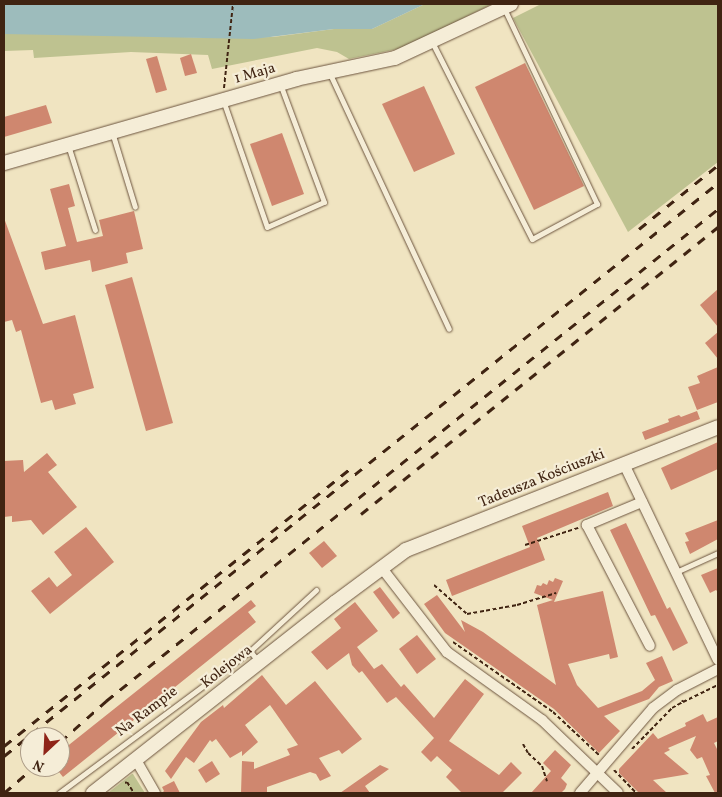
<!DOCTYPE html>
<html>
<head>
<meta charset="utf-8">
<style>
  body { margin:0 }
  #map { position:relative; width:722px; height:797px; overflow:hidden; background:#f0e4c1; font-family:Vollkorn,serif }
  div>[style] { position:absolute }
  .green>* { inset:0; background:#bec290 }
  .water>* { inset:0; background:#9dbcbc }
  .building>* { inset:0; background:#cf876f }
  .path>* { height:2px; margin-top:-1px; transform-origin:0; background:repeating-linear-gradient(90deg,#402412 0 4px,transparent 0 6.5px) }
  .roads { filter:drop-shadow(0 0 1px #6c543e) drop-shadow(0 0 1px #6c543e) }
  .lane>* { height:5px; margin:-2.5px; padding:0 2.5px; transform-origin:2.5px; border-radius:2.5px; background:#f5edd7 }
  .street>* { height:10px; margin:-5px; padding:0 5px; transform-origin:5px; border-radius:5px; background:#f5edd7 }
  .secondary>* { height:14px; margin:-7px; padding:0 7px; transform-origin:7px; border-radius:7px; background:#f5edd7 }
  .rail>* { height:3px; margin-top:-1.5px; transform-origin:0; background:repeating-linear-gradient(90deg,#402412 0 9px,transparent 0 18px) }
  span { translate:-50% -50%; white-space:nowrap; text-align:center; line-height:1.15; -webkit-text-stroke:4.5px #f5edd7; paint-order:stroke }
  .street-label { font-size:15px; color:#402412 }
  .frame { position:absolute; inset:0; border:5px solid #402412; pointer-events:none }
  .north { position:absolute; left:20px; top:727px; width:50px; height:50px; box-sizing:border-box; background:#f5edd7; border:1px solid #ad9d88; border-radius:50%; rotate:205deg; font-size:14px; font-weight:700; line-height:20px; text-align:center; color:#402412 }
  .north::after { content:''; display:block; margin:auto; width:18px; height:22px; background:#8f2418; clip-path:polygon(50% 0,100% 100%,50% 72%,0 100%) }
</style>
</head>
<body>
<div id="map">
  <div class="green">
    <div style="clip-path:polygon(425px 4px,492px 4px,403px 48px,349px 59px,337px 52px,317px 48px,212px 69px,208px 55px,131px 52px,34px 58px,33px 50px,4px 51px,4px 32px,218px 38px,273px 37px,334px 29px,372px 29px)"></div>
    <div style="clip-path:polygon(541px 4px,718px 4px,718px 162px,628px 232px,513px 18px)"></div>
    <div style="clip-path:polygon(133px 774px,145px 793px,108px 793px,132px 774px)"></div>
  </div>
  <div class="water">
    <div style="clip-path:polygon(4px 4px,425px 4px,372px 29px,334px 29px,253px 39px,4px 34px)"></div>
  </div>
  <div class="building">
    <div style="clip-path:polygon(191px 54px,197px 73px,185px 76px,180px 58px)"></div>
    <div style="clip-path:polygon(157px 56px,167px 90px,156px 93px,146px 59px)"></div>
    <div style="clip-path:polygon(525px 63px,584px 186px,534px 210px,475px 87px)"></div>
    <div style="clip-path:polygon(424px 86px,455px 154px,414px 172px,382px 104px)"></div>
    <div style="clip-path:polygon(46px 105px,52px 123px,4px 137px,4px 117px)"></div>
    <div style="clip-path:polygon(282px 133px,304px 194px,272px 206px,250px 144px)"></div>
    <div style="clip-path:polygon(69px 184px,75px 206px,68px 208px,77px 242px,103px 236px,99px 220px,134px 211px,143px 249px,126px 253px,128px 263px,92px 272px,90px 260px,45px 270px,41px 252px,66px 246px,50px 189px)"></div>
    <div style="clip-path:polygon(4px 218px,43px 324px,75px 315px,94px 388px,73px 394px,76px 404px,55px 410px,52px 400px,41px 403px,21px 330px,16px 332px,12px 320px,4px 322px)"></div>
    <div style="clip-path:polygon(132px 277px,173px 423px,146px 431px,105px 285px)"></div>
    <div style="clip-path:polygon(718px 289px,718px 327px,700px 305px)"></div>
    <div style="clip-path:polygon(718px 332px,718px 359px,705px 343px)"></div>
    <div style="clip-path:polygon(718px 367px,718px 402px,697px 410px,688px 387px,700px 383px,697px 376px)"></div>
    <div style="clip-path:polygon(697px 411px,700px 419px,645px 440px,642px 432px,669px 422px,668px 419px,679px 415px,681px 417px)"></div>
    <div style="clip-path:polygon(718px 442px,718px 469px,671px 490px,661px 468px)"></div>
    <div style="clip-path:polygon(47px 453px,57px 465px,48px 472px,77px 507px,43px 535px,31px 520px,12px 522px,12px 516px,4px 517px,4px 461px,23px 460px,24px 472px)"></div>
    <div style="clip-path:polygon(608px 492px,613px 506px,537px 538px,545px 560px,452px 596px,446px 580px,530px 547px,522px 526px)"></div>
    <div style="clip-path:polygon(718px 520px,718px 539px,690px 554px,685px 542px,689px 541px,685px 533px)"></div>
    <div style="clip-path:polygon(626px 523px,667px 609px,670px 607px,688px 643px,673px 651px,655px 615px,651px 616px,610px 530px)"></div>
    <div style="clip-path:polygon(86px 527px,114px 562px,50px 614px,31px 591px,49px 577px,57px 587px,72px 575px,54px 552px)"></div>
    <div style="clip-path:polygon(324px 541px,337px 556px,322px 568px,309px 553px)"></div>
    <div style="clip-path:polygon(718px 568px,718px 592px,716px 590px,710px 593px,701px 575px)"></div>
    <div style="clip-path:polygon(555px 578px,563px 581px,554px 602px,603px 591px,618px 657px,610px 659px,609px 654px,568px 664px,577px 685px,598px 708px,642px 691px,655px 680px,646px 663px,662px 656px,673px 681px,659px 687px,649px 699px,604px 716px,620px 731px,599px 753px,554px 709px,445px 633px,424px 604px,437px 595px,465px 632px,461px 620px,483px 632px,556px 685px,537px 605px,553px 600px,534px 593px,537px 585px,541px 586px,543px 583px,547px 585px,549px 580px,553px 582px)"></div>
    <div style="clip-path:polygon(380px 587px,400px 613px,393px 619px,373px 592px)"></div>
    <div style="clip-path:polygon(251px 600px,256px 606px,248px 612px,256px 622px,63px 777px,55px 767px,60px 767px,60px 752px)"></div>
    <div style="clip-path:polygon(355px 602px,378px 631px,357px 647px,374px 669px,382px 664px,401px 687px,404px 684px,434px 718px,465px 679px,484px 694px,449px 741px,499px 775px,511px 762px,522px 773px,502px 793px,462px 793px,446px 777px,452px 770px,437px 756px,431px 762px,421px 752px,434px 738px,396px 697px,387px 703px,362px 671px,359px 673px,352px 665px,349px 653px,327px 670px,311px 652px,341px 628px,334px 619px)"></div>
    <div style="clip-path:polygon(417px 635px,436px 659px,417px 674px,399px 649px)"></div>
    <div style="clip-path:polygon(262px 675px,286px 705px,315px 681px,362px 739px,342px 754px,339px 750px,319px 758px,331px 776px,320px 781px,316px 774px,310px 772px,267px 787px,267px 793px,241px 793px,242px 761px,254px 762px,254px 769px,290px 755px,287px 749px,298px 745px,270px 705px,245px 725px,258px 742px,242px 756px,242px 751px,230px 758px,216px 739px,212px 742px,210px 740px,194px 763px,186px 757px,171px 779px,165px 771px,201px 722px,223px 705px,224px 708px)"></div>
    <div style="clip-path:polygon(703px 714px,707px 722px,718px 717px,718px 741px,714px 743px,718px 751px,718px 793px,715px 793px,706px 776px,710px 775px,702px 757px,697px 759px,690px 750px,696px 736px,668px 748px,670px 750px,664px 753px,689px 774px,653px 780px,667px 793px,639px 793px,619px 773px,619px 769px,653px 733px,658px 739px,686px 726px,685px 723px)"></div>
    <div style="clip-path:polygon(555px 750px,571px 765px,561px 778px,567px 784px,565px 789px,561px 793px,531px 793px,551px 771px,543px 763px)"></div>
    <div style="clip-path:polygon(212px 761px,220px 774px,206px 783px,198px 770px)"></div>
    <div style="clip-path:polygon(380px 765px,389px 769px,365px 786px,370px 793px,340px 793px)"></div>
    <div style="clip-path:polygon(174px 781px,180px 793px,162px 793px,164px 791px,162px 787px)"></div>
  </div>
  <div class="path">
    <div style="left:224px;top:88px;width:84px;rotate:-83.9deg"></div>
    <div style="left:525px;top:545px;width:56px;rotate:-17.8deg"></div>
    <div style="left:434px;top:585px;width:44px;rotate:41.3deg"></div>
    <div style="left:467px;top:614px;width:51px;rotate:-10.2deg"></div>
    <div style="left:517px;top:605px;width:41px;rotate:-17.1deg"></div>
    <div style="left:453px;top:642px;width:122px;rotate:35deg"></div>
    <div style="left:553px;top:712px;width:63px;rotate:43.1deg"></div>
    <div style="left:683px;top:702px;width:39px;rotate:-26deg"></div>
    <div style="left:523px;top:744px;width:10px;rotate:61deg"></div>
    <div style="left:528px;top:753px;width:19px;rotate:43deg"></div>
    <div style="left:542px;top:766px;width:16px;rotate:72deg"></div>
    <div style="left:632px;top:749px;width:57px;rotate:-45.7deg"></div>
    <div style="left:672px;top:708px;width:13px;rotate:-29deg"></div>
    <div style="left:683px;top:702px;width:2px;rotate:-117deg"></div>
    <div style="left:614px;top:770px;width:32px;rotate:46deg"></div>
    <div style="left:125px;top:783px;width:2px;rotate:-27deg"></div>
    <div style="left:127px;top:782px;width:13px;rotate:58deg"></div>
  </div>
  <div class="roads">
    <div class="lane">
      <div style="left:432px;top:42px;width:221px;rotate:63.1deg"></div>
      <div style="left:532px;top:239px;width:74px;rotate:-28.3deg"></div>
      <div style="left:597px;top:204px;width:217px;rotate:-115.4deg"></div>
      <div style="left:330px;top:74px;width:281px;rotate:65deg"></div>
      <div style="left:223px;top:100px;width:134px;rotate:70.9deg"></div>
      <div style="left:267px;top:227px;width:62px;rotate:-23.7deg"></div>
      <div style="left:324px;top:202px;width:126px;rotate:-110.4deg"></div>
      <div style="left:112px;top:132px;width:78px;rotate:73deg"></div>
      <div style="left:68px;top:145px;width:89px;rotate:72.4deg"></div>
      <div style="left:676px;top:572px;width:46px;rotate:-24.3deg"></div>
      <div style="left:250px;top:651px;width:90px;rotate:-42.7deg"></div>
      <div style="left:59px;top:793px;width:238px;rotate:-36.6deg"></div>
      <div style="left:250px;top:651px;width:14px;rotate:51deg"></div>
    </div>
    <div class="street">
      <div style="left:624px;top:464px;width:217px;rotate:64.4deg"></div>
      <div style="left:642px;top:502px;width:60px;rotate:157.3deg"></div>
      <div style="left:587px;top:525px;width:136px;rotate:62.5deg"></div>
      <div style="left:381px;top:567px;width:108px;rotate:52.2deg"></div>
      <div style="left:447px;top:652px;width:117px;rotate:35.6deg"></div>
      <div style="left:542px;top:720px;width:105px;rotate:43.8deg"></div>
      <div style="left:136px;top:760px;width:38px;rotate:60deg"></div>
      <div style="left:580px;top:793px;width:112px;rotate:-49.3deg"></div>
      <div style="left:653px;top:708px;width:30px;rotate:-37deg"></div>
      <div style="left:677px;top:690px;width:46px;rotate:-27.1deg"></div>
    </div>
    <div class="secondary">
      <div style="left:4px;top:163px;width:304px;rotate:-16deg"></div>
      <div style="left:296px;top:79px;width:101px;rotate:-12deg"></div>
      <div style="left:395px;top:58px;width:128px;rotate:-25deg"></div>
      <div style="left:93px;top:793px;width:309px;rotate:-38.2deg"></div>
      <div style="left:336px;top:602px;width:87px;rotate:-36.6deg"></div>
      <div style="left:406px;top:550px;width:335px;rotate:-21.5deg"></div>
    </div>
  </div>
  <div class="rail">
    <div style="left:639px;top:229px;width:102px;rotate:-39deg"></div>
    <div style="left:361px;top:514px;width:458px;rotate:-38.8deg"></div>
    <div style="left:60px;top:742px;width:62px;rotate:-41.7deg"></div>
    <div style="left:106px;top:701px;width:785px;rotate:-38.8deg"></div>
    <div style="left:4px;top:746px;width:445px;rotate:-38.7deg"></div>
    <div style="left:4px;top:756px;width:915px;rotate:-38.75deg"></div>
    <div style="left:4px;top:793px;width:40px;rotate:-41deg"></div>
  </div>
  <div class="street-label">
    <span style="left:255px;top:74px;rotate:-16deg">1 Maja</span>
    <span style="left:542px;top:479px;rotate:-22deg">Tadeusza Kościuszki</span>
    <span style="left:227px;top:667px;rotate:-38deg">Kolejowa</span>
    <span style="left:147px;top:712px;rotate:-37deg">Na Rampie</span>
  </div>
  <div class="frame"></div>
  <div class="north">N</div>
</div>
</body>
</html>
